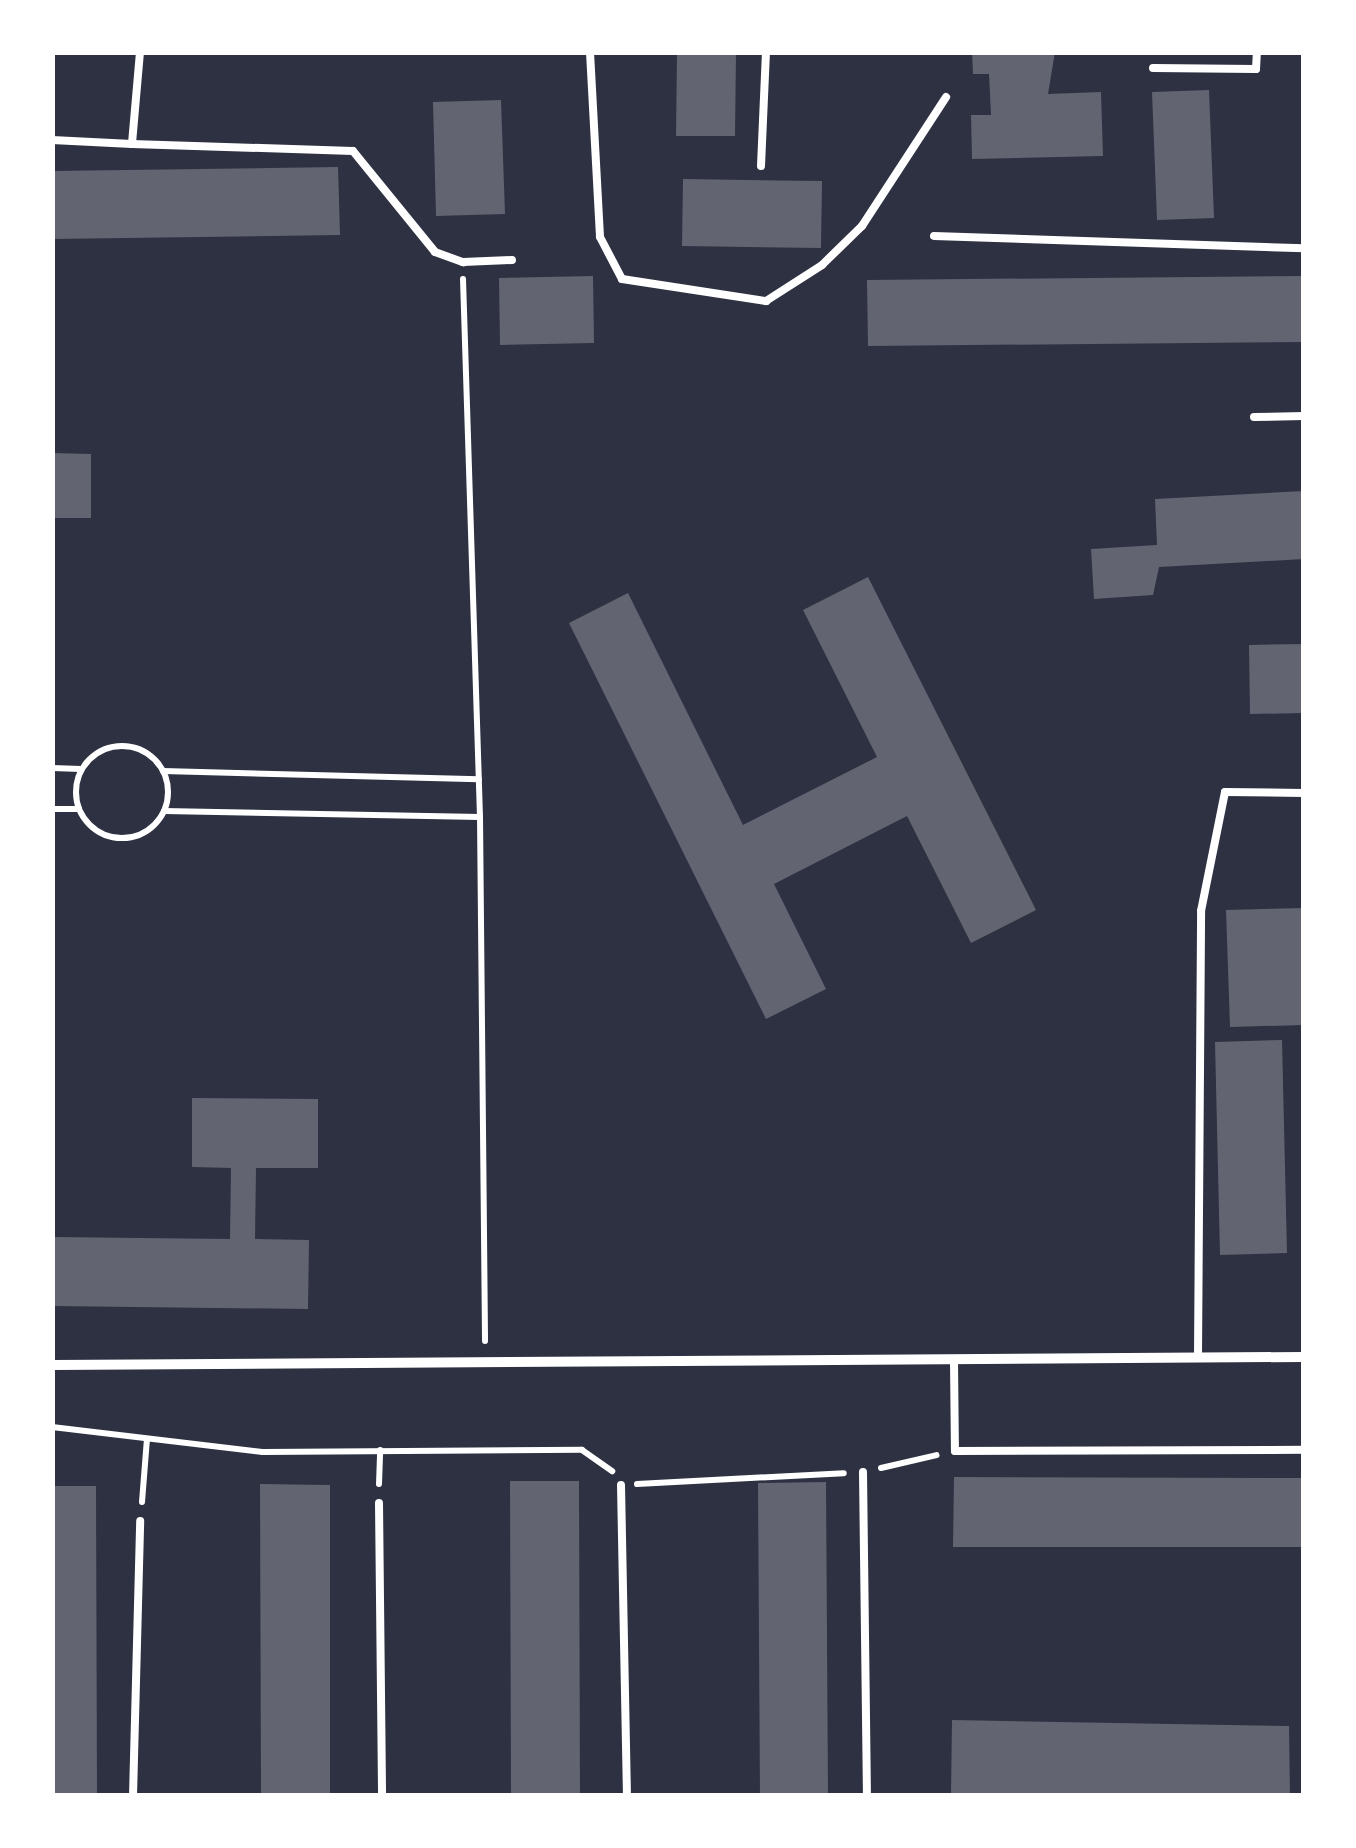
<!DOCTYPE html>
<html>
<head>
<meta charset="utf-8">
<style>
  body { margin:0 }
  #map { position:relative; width:1356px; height:1848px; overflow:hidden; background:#2d3142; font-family:"IBM Plex Sans",sans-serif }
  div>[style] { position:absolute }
  .building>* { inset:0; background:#626471 }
  .path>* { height:6px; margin:-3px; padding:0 3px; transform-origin:3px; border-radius:3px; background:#fff }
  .path>.ring { margin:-3px; padding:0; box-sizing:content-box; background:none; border:6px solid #fff; border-radius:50% }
  .service>* { height:8px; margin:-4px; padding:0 4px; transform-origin:4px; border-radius:4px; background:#fff }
  .minor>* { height:10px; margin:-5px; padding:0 5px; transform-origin:5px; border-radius:5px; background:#fff }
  span { translate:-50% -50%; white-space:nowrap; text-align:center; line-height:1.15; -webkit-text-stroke:8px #fff; paint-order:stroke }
  .frame { position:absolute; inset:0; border:55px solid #fff; pointer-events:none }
</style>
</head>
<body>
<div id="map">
  <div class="building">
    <div style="clip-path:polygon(677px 52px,736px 52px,735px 136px,676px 136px)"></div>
    <div style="clip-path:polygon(972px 52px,1055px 52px,1048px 94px,1101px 92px,1103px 156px,972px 159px,971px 115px,991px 115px,989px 74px,973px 74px)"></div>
    <div style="clip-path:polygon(1209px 90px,1214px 218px,1157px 220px,1152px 92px)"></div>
    <div style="clip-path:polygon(501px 100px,505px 214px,436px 216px,433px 102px)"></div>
    <div style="clip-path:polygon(338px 167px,340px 235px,52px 239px,52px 171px)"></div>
    <div style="clip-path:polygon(683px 179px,822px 181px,821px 248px,682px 246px)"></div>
    <div style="clip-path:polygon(593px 276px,594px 343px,500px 345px,499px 278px)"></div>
    <div style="clip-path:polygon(1304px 276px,1304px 342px,868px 346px,867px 280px)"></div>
    <div style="clip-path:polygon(52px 453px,91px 454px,91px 518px,52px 518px)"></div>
    <div style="clip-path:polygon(1304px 491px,1304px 559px,1159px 567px,1153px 595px,1094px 599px,1091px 549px,1157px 545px,1155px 499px)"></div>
    <div style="clip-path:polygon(868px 577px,1036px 910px,971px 943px,907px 816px,774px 884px,826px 989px,766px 1019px,569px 623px,628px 593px,743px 825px,877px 757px,803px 610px)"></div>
    <div style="clip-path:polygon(1304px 644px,1304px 713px,1250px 714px,1249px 645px)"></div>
    <div style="clip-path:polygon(1304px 908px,1304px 1025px,1230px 1027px,1226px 910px)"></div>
    <div style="clip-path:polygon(1282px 1040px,1287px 1253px,1220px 1255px,1215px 1042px)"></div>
    <div style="clip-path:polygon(192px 1098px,318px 1099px,318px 1168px,256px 1168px,255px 1239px,309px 1240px,308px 1309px,52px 1306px,52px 1237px,230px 1239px,231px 1168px,192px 1167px)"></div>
    <div style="clip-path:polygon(954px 1477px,1304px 1478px,1304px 1547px,953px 1547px)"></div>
    <div style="clip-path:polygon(510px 1481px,579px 1481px,580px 1796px,511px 1796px)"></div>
    <div style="clip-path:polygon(826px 1482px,828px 1796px,760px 1796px,758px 1483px)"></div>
    <div style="clip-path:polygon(260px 1484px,330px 1485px,330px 1796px,261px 1796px)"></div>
    <div style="clip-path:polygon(52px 1486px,96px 1486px,97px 1796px,52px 1796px)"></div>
    <div style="clip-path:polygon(952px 1720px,1289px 1726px,1290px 1796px,951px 1796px)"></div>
  </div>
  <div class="path">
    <div style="left:463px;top:279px;width:538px;rotate:88.19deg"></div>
    <div style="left:480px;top:817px;width:524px;rotate:89.45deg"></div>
    <div class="ring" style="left:76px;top:746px;width:86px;height:86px"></div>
    <div style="left:52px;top:768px;width:29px;rotate:2deg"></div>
    <div style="left:163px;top:771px;width:316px;rotate:1.5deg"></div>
    <div style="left:52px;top:809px;width:27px"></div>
    <div style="left:164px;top:811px;width:316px;rotate:1.1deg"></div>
    <div style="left:52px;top:1427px;width:212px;rotate:6.8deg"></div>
    <div style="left:263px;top:1452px;width:319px;rotate:-0.4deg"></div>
    <div style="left:582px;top:1450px;width:37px;rotate:35deg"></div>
    <div style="left:881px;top:1468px;width:57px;rotate:-13.1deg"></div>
    <div style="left:379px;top:1484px;width:34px;rotate:-88deg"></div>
    <div style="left:637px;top:1484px;width:207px;rotate:-3deg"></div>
    <div style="left:142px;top:1502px;width:63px;rotate:-85.5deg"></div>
  </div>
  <div class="service">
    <div style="left:140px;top:52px;width:92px;rotate:95deg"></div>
    <div style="left:132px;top:144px;width:221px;rotate:1.8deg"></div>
    <div style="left:353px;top:151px;width:130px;rotate:50.9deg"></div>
    <div style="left:435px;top:252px;width:30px;rotate:20deg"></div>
    <div style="left:463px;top:262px;width:49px;rotate:-2.3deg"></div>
    <div style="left:590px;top:52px;width:185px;rotate:86.9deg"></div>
    <div style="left:600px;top:237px;width:47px;rotate:62.4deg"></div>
    <div style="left:622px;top:279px;width:146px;rotate:8.7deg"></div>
    <div style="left:766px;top:301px;width:67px;rotate:-32.7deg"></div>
    <div style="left:822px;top:265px;width:56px;rotate:-44.3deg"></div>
    <div style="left:862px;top:226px;width:154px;rotate:-56.9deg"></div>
    <div style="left:1153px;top:68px;width:103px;rotate:0.6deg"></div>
    <div style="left:1256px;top:69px;width:17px;rotate:-87deg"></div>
    <div style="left:52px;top:140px;width:80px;rotate:2.9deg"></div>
    <div style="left:761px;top:166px;width:114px;rotate:-87.5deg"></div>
    <div style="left:934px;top:236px;width:370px;rotate:1.9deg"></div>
    <div style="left:1254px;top:417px;width:50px;rotate:-1.1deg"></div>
    <div style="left:1198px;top:1356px;width:445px;rotate:-89.6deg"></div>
    <div style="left:1201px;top:911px;width:121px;rotate:-78.6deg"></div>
    <div style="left:1225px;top:792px;width:79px;rotate:0.7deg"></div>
    <div style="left:954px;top:1361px;width:90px;rotate:89.4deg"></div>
    <div style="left:955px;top:1451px;width:349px;rotate:-0.2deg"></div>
    <div style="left:863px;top:1472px;width:324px;rotate:89.3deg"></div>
    <div style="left:621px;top:1485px;width:311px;rotate:88.9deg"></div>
    <div style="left:379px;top:1503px;width:293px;rotate:89.4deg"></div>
    <div style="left:133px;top:1796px;width:275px;rotate:-88.5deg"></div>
  </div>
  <div class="minor">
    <div style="left:52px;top:1365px;width:1252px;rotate:-0.37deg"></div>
  </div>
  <div class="frame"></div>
</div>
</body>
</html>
